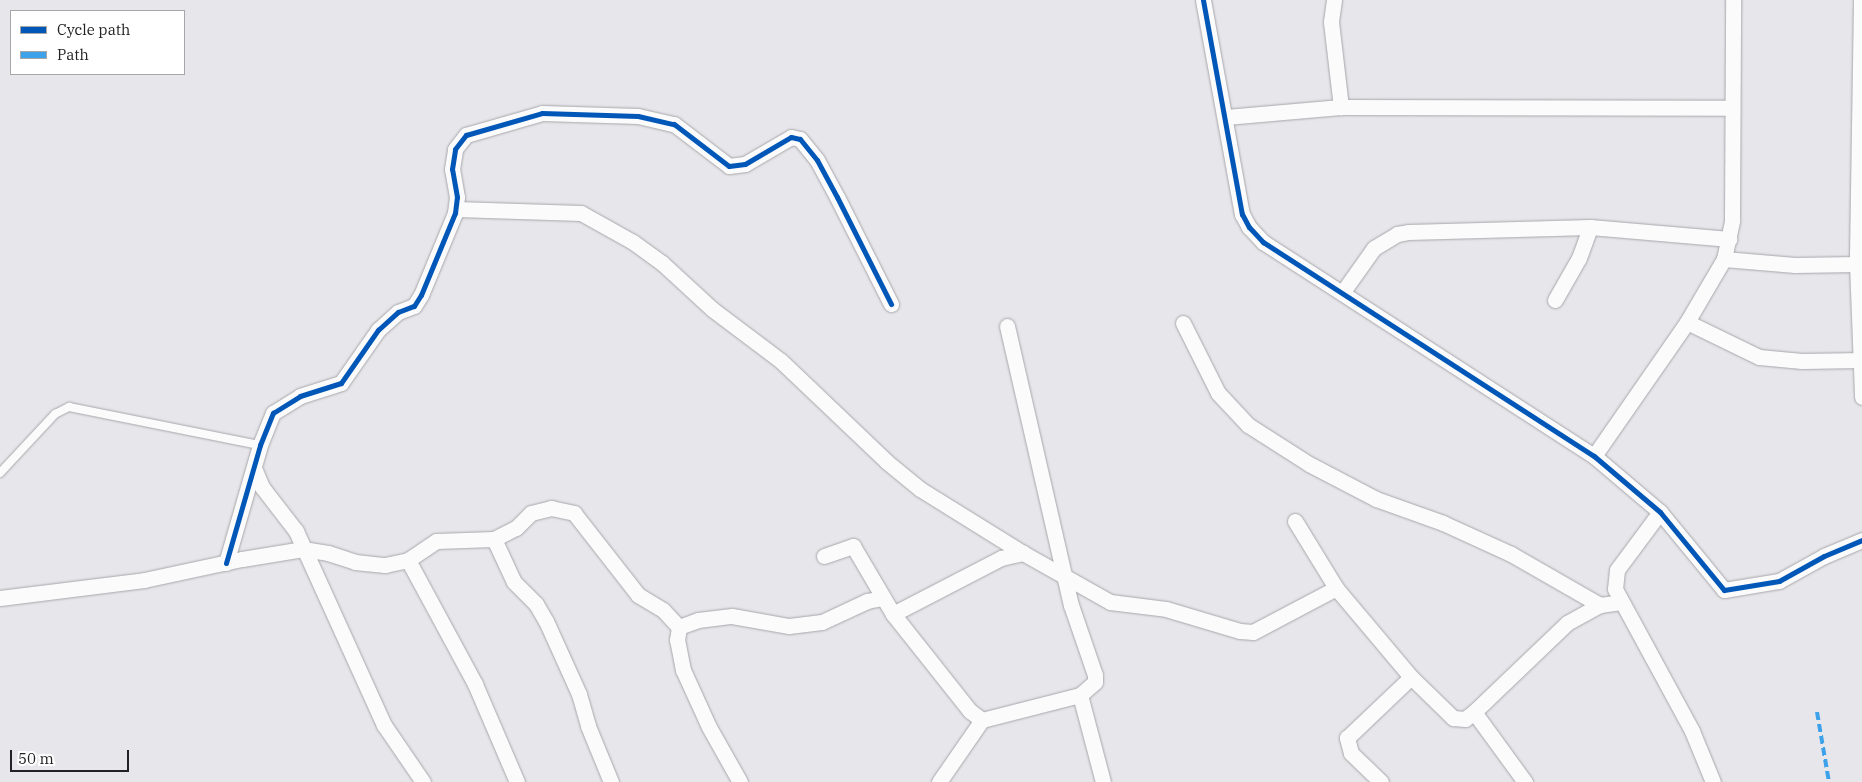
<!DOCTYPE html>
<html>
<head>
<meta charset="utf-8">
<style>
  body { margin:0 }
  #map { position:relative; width:1862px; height:782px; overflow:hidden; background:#e6e6eb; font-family:"IBM Plex Serif",serif }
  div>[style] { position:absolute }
  .roads { filter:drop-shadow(0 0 1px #a7a7ab) drop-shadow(0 0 1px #a7a7ab) }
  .lane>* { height:8px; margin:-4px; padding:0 4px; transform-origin:4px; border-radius:4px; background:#fbfbfc }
  .street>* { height:15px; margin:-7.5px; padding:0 7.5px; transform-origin:7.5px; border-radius:7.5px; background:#fbfbfc }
  .quiet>* { height:4px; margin-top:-2px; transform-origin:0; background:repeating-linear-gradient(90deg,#3ea2eb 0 8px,transparent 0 12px) }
  .cycleway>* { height:5px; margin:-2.5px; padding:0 2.5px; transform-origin:2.5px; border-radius:2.5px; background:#0057b8 }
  span { translate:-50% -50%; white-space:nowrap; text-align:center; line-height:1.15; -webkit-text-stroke:5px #fff; paint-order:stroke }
  .legend { position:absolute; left:10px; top:10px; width:175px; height:65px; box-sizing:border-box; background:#fff; border:1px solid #a7a7a8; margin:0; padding:6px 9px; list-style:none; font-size:15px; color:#222225 }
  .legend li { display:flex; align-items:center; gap:10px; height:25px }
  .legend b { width:25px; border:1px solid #a7a7a8 }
  .scale { position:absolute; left:10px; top:750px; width:119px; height:22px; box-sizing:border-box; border:2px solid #222225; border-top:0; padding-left:6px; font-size:15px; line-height:18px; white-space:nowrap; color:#222225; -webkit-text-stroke:4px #fff; paint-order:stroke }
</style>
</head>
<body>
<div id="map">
  <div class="roads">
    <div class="lane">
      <div style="left:0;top:473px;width:81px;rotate:-47deg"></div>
      <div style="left:55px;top:414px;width:16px;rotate:-27deg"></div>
      <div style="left:69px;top:407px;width:195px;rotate:11.3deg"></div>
    </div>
    <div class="street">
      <div style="left:1203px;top:0;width:218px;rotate:79.7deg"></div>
      <div style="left:1242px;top:214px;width:15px;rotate:62deg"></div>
      <div style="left:1249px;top:227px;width:21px;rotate:47deg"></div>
      <div style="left:1263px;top:242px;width:394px;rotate:32.9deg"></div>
      <div style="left:1594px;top:456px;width:87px;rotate:40.3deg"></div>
      <div style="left:1660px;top:512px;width:101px;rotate:50.6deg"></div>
      <div style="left:1724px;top:590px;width:56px;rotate:-9.3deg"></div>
      <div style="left:1779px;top:581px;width:51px;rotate:-29.1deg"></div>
      <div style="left:1824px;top:556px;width:41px;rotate:-22.8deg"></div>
      <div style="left:1334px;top:0;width:22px;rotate:98deg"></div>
      <div style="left:1331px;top:22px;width:86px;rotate:83.3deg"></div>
      <div style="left:1861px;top:0;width:264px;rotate:90.9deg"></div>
      <div style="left:1857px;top:264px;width:133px;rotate:87.8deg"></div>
      <div style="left:1226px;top:117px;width:115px;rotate:-5deg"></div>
      <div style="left:1341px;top:107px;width:390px;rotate:0.1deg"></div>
      <div style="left:456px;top:209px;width:125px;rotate:1.8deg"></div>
      <div style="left:581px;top:213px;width:60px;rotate:29.1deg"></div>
      <div style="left:633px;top:242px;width:36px;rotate:36deg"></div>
      <div style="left:662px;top:263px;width:68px;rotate:42.6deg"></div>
      <div style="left:712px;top:309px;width:86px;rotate:37deg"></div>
      <div style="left:781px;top:361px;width:146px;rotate:43.6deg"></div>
      <div style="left:887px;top:462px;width:43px;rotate:39.3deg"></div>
      <div style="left:920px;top:489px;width:121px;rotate:31.9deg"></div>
      <div style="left:1724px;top:259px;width:71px;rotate:4.8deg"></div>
      <div style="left:1795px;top:265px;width:62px;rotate:-0.9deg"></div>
      <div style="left:1342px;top:293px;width:55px;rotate:-54.6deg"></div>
      <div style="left:1374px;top:248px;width:27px;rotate:-31deg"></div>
      <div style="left:1397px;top:234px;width:11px;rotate:-10deg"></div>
      <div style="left:1408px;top:232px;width:182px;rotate:-1.6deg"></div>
      <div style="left:1590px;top:227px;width:140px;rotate:4.9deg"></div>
      <div style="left:1555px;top:300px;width:48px;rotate:-60.3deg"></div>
      <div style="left:1579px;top:258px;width:33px;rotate:-70deg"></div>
      <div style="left:1687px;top:322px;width:80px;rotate:25.9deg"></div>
      <div style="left:1759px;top:357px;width:43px;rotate:5.3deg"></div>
      <div style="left:1802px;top:361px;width:60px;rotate:-1deg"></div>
      <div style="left:1183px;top:323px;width:78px;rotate:63.4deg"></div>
      <div style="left:1218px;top:393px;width:44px;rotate:46.8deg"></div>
      <div style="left:1248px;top:425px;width:72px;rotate:32.6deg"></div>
      <div style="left:1309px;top:464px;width:76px;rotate:27.6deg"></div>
      <div style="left:1376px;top:499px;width:71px;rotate:19.7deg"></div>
      <div style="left:1443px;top:523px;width:75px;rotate:24.5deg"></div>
      <div style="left:1511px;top:554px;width:103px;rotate:29.8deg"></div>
      <div style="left:1007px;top:326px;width:286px;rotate:77.1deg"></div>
      <div style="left:1071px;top:605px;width:74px;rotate:71.1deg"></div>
      <div style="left:1095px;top:675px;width:7px;rotate:90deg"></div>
      <div style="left:1095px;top:682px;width:20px;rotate:139deg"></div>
      <div style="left:1594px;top:456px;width:163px;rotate:-55.2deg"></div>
      <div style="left:1687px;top:322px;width:73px;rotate:-59.6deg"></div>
      <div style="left:1724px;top:259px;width:40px;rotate:-78deg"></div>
      <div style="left:1732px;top:220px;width:220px;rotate:-89.7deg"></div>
      <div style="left:254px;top:468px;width:21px;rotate:67deg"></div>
      <div style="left:262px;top:487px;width:56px;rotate:52.3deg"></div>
      <div style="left:296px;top:531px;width:213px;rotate:65.6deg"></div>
      <div style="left:384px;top:725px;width:69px;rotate:55.6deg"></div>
      <div style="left:1660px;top:512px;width:72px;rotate:126.6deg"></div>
      <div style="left:1617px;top:570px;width:19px;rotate:96deg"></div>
      <div style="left:1615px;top:589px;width:162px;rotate:61.5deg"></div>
      <div style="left:1692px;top:731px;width:55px;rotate:67.6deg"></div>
      <div style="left:1295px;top:521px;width:79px;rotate:58.5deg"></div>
      <div style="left:1336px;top:588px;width:116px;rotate:49.9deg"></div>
      <div style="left:1411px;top:677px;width:59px;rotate:44.3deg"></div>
      <div style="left:1453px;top:718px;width:12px;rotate:5deg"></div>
      <div style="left:1465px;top:719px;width:11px;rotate:-38deg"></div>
      <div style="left:1474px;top:712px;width:129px;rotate:-43.7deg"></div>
      <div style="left:1567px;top:623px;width:38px;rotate:-29deg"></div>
      <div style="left:1600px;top:605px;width:21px;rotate:-8deg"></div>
      <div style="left:494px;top:539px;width:47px;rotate:65.1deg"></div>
      <div style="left:514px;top:582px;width:31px;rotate:45deg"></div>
      <div style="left:536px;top:604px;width:20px;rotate:60deg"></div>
      <div style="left:546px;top:621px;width:80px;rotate:65.7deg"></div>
      <div style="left:579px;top:694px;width:33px;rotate:74deg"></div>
      <div style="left:588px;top:726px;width:61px;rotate:67.7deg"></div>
      <div style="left:824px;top:556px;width:31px;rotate:-19deg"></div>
      <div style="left:853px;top:546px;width:79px;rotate:59.5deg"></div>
      <div style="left:893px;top:614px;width:124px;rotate:51.6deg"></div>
      <div style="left:970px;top:711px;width:15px;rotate:37deg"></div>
      <div style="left:982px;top:720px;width:101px;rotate:-14.3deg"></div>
      <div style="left:1080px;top:695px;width:90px;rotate:75.2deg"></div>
      <div style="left:408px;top:560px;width:141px;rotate:61.6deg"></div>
      <div style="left:475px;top:684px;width:107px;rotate:66.8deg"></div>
      <div style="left:226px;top:563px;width:123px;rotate:-73.9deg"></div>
      <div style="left:260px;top:445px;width:35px;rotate:-68deg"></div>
      <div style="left:273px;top:413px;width:32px;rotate:-32deg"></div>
      <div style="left:300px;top:396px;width:43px;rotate:-17.6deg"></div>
      <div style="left:341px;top:383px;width:65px;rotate:-55.1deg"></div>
      <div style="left:378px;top:330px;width:27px;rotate:-42deg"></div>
      <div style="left:398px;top:312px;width:17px;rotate:-21deg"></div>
      <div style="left:414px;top:306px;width:13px;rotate:-58deg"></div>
      <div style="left:421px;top:295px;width:89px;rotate:-67.5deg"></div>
      <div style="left:455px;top:213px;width:16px;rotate:-83deg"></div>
      <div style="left:457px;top:197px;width:28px;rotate:-100deg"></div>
      <div style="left:452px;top:169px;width:20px;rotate:-81deg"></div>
      <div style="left:455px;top:149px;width:18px;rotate:-52deg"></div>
      <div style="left:466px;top:135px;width:79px;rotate:-16.1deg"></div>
      <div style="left:542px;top:113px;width:96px;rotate:1.8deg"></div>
      <div style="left:638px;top:116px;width:37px;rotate:13deg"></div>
      <div style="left:674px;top:124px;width:69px;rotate:37.4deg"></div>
      <div style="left:729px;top:166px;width:16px;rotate:-7deg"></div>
      <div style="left:745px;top:164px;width:53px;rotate:-30.4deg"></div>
      <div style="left:791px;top:137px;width:9px;rotate:13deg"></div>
      <div style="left:800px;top:139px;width:27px;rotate:51deg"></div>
      <div style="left:817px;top:160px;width:42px;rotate:61.6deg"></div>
      <div style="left:837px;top:197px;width:120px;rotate:63.2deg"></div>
      <div style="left:0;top:598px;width:145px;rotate:-7.1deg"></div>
      <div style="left:144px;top:580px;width:100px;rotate:-12.1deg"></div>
      <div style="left:242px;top:559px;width:62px;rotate:-9.3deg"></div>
      <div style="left:303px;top:549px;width:25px;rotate:9deg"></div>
      <div style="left:328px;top:553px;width:28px;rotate:18deg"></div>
      <div style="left:355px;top:562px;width:30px;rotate:6deg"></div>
      <div style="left:385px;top:565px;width:24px;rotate:-12deg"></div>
      <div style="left:408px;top:560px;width:34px;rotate:-34deg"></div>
      <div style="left:436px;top:541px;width:58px;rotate:-2deg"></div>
      <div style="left:494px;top:539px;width:25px;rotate:-27deg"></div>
      <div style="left:516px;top:528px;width:21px;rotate:-45deg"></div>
      <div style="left:531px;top:513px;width:21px;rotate:-14deg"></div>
      <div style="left:551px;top:508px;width:24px;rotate:12deg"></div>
      <div style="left:574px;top:513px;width:104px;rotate:52deg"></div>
      <div style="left:638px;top:595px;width:29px;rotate:31deg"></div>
      <div style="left:663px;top:610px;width:23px;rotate:47deg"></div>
      <div style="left:893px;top:614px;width:122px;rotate:-27.4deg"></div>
      <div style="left:1001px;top:558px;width:23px;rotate:-13deg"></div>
      <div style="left:1023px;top:553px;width:100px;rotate:29.4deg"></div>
      <div style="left:1110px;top:602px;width:56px;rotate:7.1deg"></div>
      <div style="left:1166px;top:609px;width:77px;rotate:16.6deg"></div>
      <div style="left:1240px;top:631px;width:13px;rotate:4deg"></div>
      <div style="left:1253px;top:632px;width:94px;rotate:-27.9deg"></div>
      <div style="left:1474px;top:712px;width:87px;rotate:53.9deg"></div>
      <div style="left:740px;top:782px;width:63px;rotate:-119.4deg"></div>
      <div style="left:709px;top:727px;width:63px;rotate:-114.5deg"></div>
      <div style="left:683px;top:670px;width:31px;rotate:-101deg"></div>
      <div style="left:677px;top:640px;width:13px;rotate:-81deg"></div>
      <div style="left:679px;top:627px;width:20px;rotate:-20deg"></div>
      <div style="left:698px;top:620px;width:34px;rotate:-7deg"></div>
      <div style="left:732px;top:616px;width:58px;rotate:10deg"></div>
      <div style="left:789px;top:626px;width:33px;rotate:-7deg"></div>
      <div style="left:822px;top:622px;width:50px;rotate:-25deg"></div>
      <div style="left:867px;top:601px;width:15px;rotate:-11deg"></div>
      <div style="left:939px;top:782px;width:75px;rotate:-55.3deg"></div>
      <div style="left:1381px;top:782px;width:42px;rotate:-136deg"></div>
      <div style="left:1351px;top:753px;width:16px;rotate:-105deg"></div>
      <div style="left:1347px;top:738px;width:88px;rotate:-43.6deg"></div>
    </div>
  </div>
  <div class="quiet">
    <div style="left:1817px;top:712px;width:71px;rotate:80.3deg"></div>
  </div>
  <div class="cycleway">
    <div style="left:1203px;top:0;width:218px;rotate:79.7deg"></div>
    <div style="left:1242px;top:214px;width:15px;rotate:62deg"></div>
    <div style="left:1249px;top:227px;width:21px;rotate:47deg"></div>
    <div style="left:1263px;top:242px;width:394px;rotate:32.9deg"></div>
    <div style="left:1594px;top:456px;width:87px;rotate:40.3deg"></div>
    <div style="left:1660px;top:512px;width:101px;rotate:50.6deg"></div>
    <div style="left:1724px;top:590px;width:56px;rotate:-9.3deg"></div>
    <div style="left:1779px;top:581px;width:51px;rotate:-29.1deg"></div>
    <div style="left:1824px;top:556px;width:41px;rotate:-22.8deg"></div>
    <div style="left:226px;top:563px;width:123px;rotate:-73.9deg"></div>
    <div style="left:260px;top:445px;width:35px;rotate:-68deg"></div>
    <div style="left:273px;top:413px;width:32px;rotate:-32deg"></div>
    <div style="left:300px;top:396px;width:43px;rotate:-17.6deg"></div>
    <div style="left:341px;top:383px;width:65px;rotate:-55.1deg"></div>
    <div style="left:378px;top:330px;width:27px;rotate:-42deg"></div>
    <div style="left:398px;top:312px;width:17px;rotate:-21deg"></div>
    <div style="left:414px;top:306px;width:13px;rotate:-58deg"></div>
    <div style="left:421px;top:295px;width:89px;rotate:-67.5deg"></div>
    <div style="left:455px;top:213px;width:16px;rotate:-83deg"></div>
    <div style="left:457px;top:197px;width:28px;rotate:-100deg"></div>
    <div style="left:452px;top:169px;width:20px;rotate:-81deg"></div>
    <div style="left:455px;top:149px;width:18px;rotate:-52deg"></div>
    <div style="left:466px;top:135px;width:79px;rotate:-16.1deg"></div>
    <div style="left:542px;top:113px;width:96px;rotate:1.8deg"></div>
    <div style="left:638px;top:116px;width:37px;rotate:13deg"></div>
    <div style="left:674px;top:124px;width:69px;rotate:37.4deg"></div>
    <div style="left:729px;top:166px;width:16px;rotate:-7deg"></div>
    <div style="left:745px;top:164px;width:53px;rotate:-30.4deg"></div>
    <div style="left:791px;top:137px;width:9px;rotate:13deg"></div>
    <div style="left:800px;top:139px;width:27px;rotate:51deg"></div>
    <div style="left:817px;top:160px;width:42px;rotate:61.6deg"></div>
    <div style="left:837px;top:197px;width:120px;rotate:63.2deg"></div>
  </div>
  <ul class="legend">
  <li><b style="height:6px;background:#0057b8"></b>Cycle path</li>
  <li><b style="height:6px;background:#3ea2eb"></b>Path</li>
  </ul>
  <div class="scale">50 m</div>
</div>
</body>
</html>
